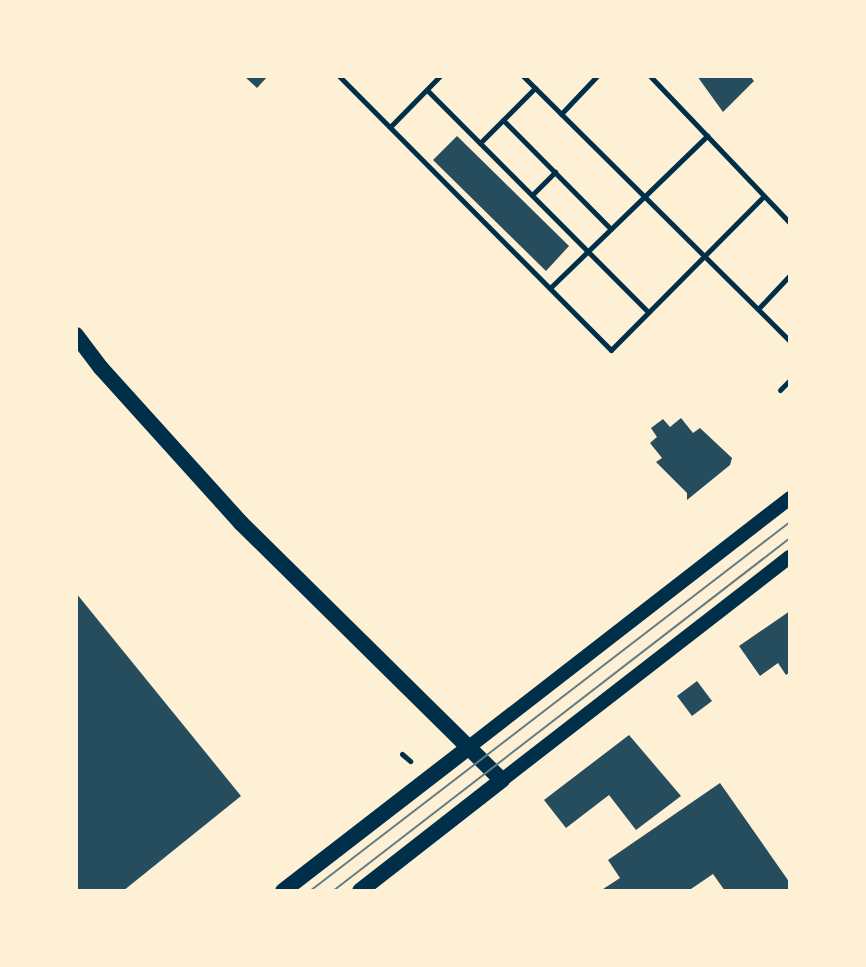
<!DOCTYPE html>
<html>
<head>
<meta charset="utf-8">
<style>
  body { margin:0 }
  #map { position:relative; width:866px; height:967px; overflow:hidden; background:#fdf0d5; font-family:"IBM Plex Sans",sans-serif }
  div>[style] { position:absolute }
  .building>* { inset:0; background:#264d5e }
  .path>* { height:5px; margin:-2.5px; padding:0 2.5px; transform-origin:2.5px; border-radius:2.5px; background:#003049 }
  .tertiary>* { height:14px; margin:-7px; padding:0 7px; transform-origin:7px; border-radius:7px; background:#003049 }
  .secondary>* { height:16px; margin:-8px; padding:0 8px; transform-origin:8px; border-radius:8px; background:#003049 }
  .tram>* { height:2px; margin:-1px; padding:0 1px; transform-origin:1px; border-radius:1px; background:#657d81 }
  span { translate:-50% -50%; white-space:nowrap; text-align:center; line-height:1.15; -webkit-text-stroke:6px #fdf0d5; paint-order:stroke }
  .frame { position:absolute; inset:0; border:78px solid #fdf0d5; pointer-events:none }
</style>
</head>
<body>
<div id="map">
  <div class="building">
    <div style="clip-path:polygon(244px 76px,268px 76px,257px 88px)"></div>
    <div style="clip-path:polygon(697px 76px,750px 76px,754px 81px,723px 112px)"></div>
    <div style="clip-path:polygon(457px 136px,569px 246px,546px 271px,433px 160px)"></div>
    <div style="clip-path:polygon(681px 418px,693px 433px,700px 428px,732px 458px,730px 465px,687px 500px,687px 493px,656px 462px,662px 458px,650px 443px,657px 437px,651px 428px,663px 419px,670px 427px)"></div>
    <div style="clip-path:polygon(76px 593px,241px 796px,123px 891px,76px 891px)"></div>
    <div style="clip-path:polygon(790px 611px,790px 672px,786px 675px,778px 663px,760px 676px,739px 646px)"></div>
    <div style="clip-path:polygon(697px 681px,712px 701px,692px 716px,677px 696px)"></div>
    <div style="clip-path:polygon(629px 735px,681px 796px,636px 830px,609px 795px,566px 828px,544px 800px)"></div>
    <div style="clip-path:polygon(720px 783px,790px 883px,790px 891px,725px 891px,713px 874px,688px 891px,600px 891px,620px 878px,608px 860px)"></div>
  </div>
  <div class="path">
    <div style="left:339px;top:76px;width:386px;rotate:45.2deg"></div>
    <div style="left:611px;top:350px;width:217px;rotate:-45.2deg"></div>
    <div style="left:523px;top:76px;width:376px;rotate:44.8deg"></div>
    <div style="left:650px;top:76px;width:203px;rotate:46.4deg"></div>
    <div style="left:427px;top:90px;width:313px;rotate:45.1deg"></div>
    <div style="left:561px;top:114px;width:52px;rotate:-46.5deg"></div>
    <div style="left:503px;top:120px;width:153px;rotate:45.3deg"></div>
    <div style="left:390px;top:127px;width:71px;rotate:-45.6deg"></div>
    <div style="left:480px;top:143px;width:78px;rotate:-45deg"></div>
    <div style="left:532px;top:195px;width:33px;rotate:-45deg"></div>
    <div style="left:550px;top:288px;width:219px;rotate:-44.1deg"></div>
    <div style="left:758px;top:309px;width:47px;rotate:-46.7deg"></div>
    <div style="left:780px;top:390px;width:14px;rotate:-45deg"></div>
    <div style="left:402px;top:754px;width:11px;rotate:41deg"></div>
  </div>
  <div class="tertiary">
    <div style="left:469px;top:747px;width:406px;rotate:-37.8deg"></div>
    <div style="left:502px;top:780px;width:364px;rotate:-37.8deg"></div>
  </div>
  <div class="secondary">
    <div style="left:76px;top:335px;width:41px;rotate:52.9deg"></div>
    <div style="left:101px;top:368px;width:209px;rotate:47.9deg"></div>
    <div style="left:241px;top:523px;width:366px;rotate:44.6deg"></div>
    <div style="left:502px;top:780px;width:180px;rotate:142deg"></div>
    <div style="left:283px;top:891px;width:235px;rotate:-37.7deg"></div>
  </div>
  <div class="tram">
    <div style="left:310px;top:891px;width:605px;rotate:-37.55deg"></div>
    <div style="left:333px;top:891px;width:577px;rotate:-37.68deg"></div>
  </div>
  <div class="frame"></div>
</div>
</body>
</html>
